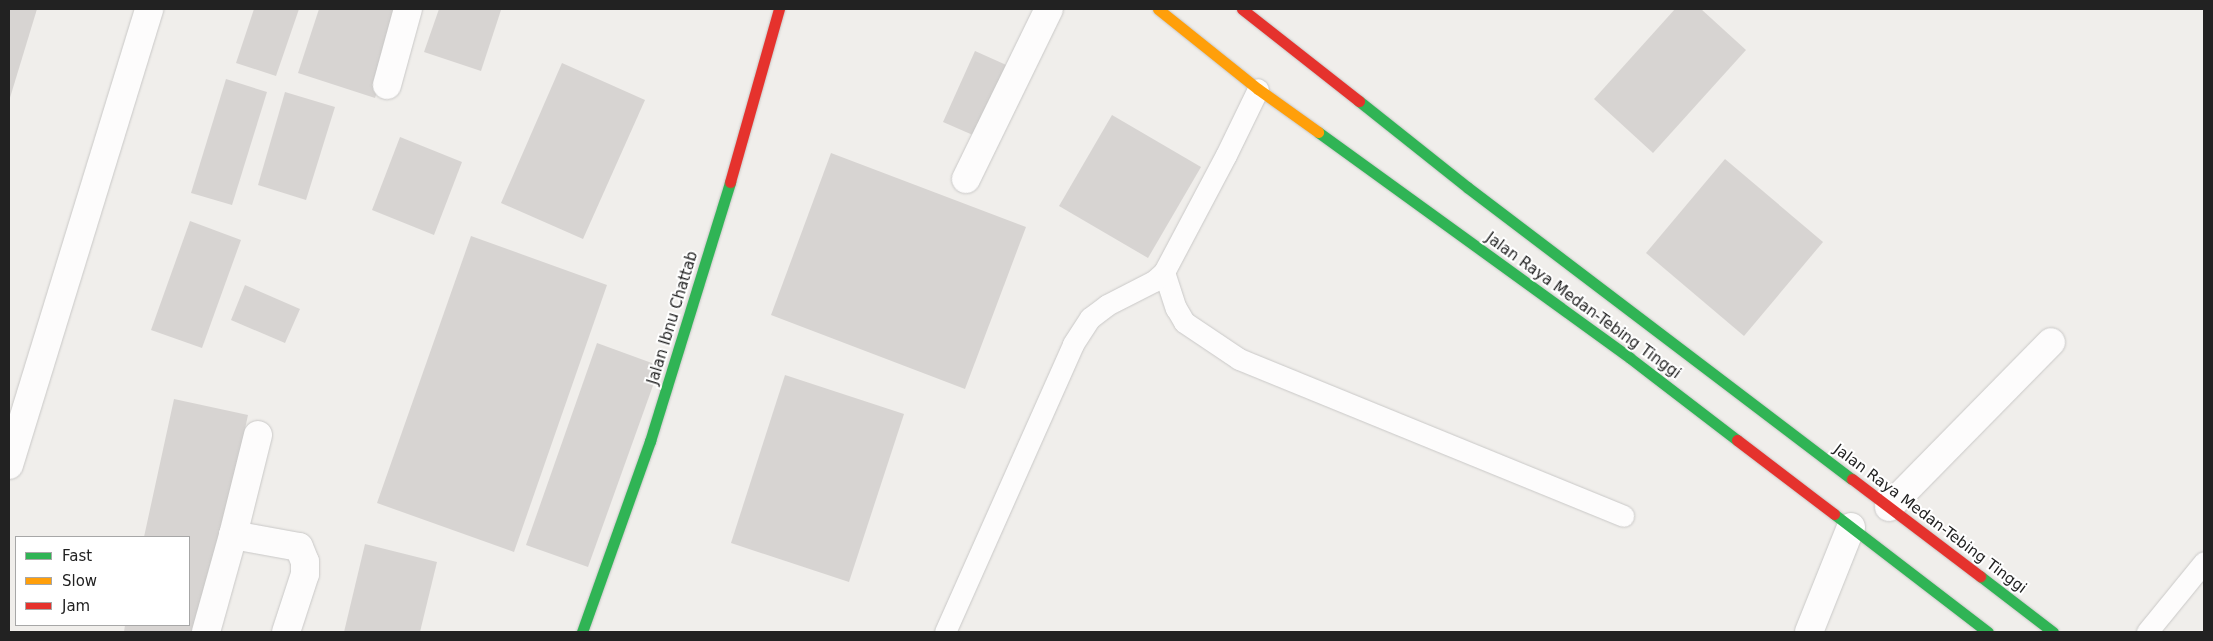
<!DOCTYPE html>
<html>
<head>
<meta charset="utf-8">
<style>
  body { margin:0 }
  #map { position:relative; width:2213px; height:641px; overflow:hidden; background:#f0eeeb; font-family:"DejaVu Sans",sans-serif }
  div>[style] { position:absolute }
  .building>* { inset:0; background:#d7d4d2 }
  .roads { filter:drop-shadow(0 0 1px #c9c8c7) drop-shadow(0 0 1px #c9c8c7) }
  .lane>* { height:21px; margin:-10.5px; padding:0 10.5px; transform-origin:10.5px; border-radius:10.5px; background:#fdfcfc }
  .street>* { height:28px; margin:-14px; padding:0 14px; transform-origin:14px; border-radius:14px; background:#fdfcfc }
  .fast>* { height:11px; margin:-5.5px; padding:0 5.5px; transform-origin:5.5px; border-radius:5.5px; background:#30b455 }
  .slow>* { height:11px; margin:-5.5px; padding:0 5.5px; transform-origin:5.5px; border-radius:5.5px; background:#ff9f0a }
  .jam>* { height:11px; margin:-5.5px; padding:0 5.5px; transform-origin:5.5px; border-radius:5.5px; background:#e5322d }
  span { translate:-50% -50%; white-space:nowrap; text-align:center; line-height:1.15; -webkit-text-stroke:4px #fff; paint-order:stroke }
  .street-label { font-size:15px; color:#222 }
  .frame { position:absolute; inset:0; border:10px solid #222; pointer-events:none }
  .legend { position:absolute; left:15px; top:536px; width:175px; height:90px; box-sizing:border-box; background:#fff; border:1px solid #a7a7a7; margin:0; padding:6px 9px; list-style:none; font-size:15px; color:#222 }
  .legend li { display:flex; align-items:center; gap:10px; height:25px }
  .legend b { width:25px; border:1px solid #a7a7a7 }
</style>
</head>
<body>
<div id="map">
  <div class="building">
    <div style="clip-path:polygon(9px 9px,37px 9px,9px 101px)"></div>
    <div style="clip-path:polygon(254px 9px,299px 9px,276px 76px,236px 63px)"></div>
    <div style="clip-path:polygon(319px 9px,404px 9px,375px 98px,298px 73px)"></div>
    <div style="clip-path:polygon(439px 9px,501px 10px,481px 71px,424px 52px)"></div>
    <div style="clip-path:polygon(1675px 9px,1701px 9px,1746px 50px,1653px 153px,1594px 99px)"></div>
    <div style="clip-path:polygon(975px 51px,1013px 68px,982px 139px,943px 122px)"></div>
    <div style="clip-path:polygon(562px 63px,645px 100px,583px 239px,501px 203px)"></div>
    <div style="clip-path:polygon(226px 79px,267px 92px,232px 205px,191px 193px)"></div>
    <div style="clip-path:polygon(285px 92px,335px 107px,306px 200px,258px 185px)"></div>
    <div style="clip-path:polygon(1112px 115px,1201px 167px,1148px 258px,1059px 206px)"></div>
    <div style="clip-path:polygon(400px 137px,462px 162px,434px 235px,372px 210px)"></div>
    <div style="clip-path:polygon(831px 153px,1026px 227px,965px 389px,771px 315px)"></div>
    <div style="clip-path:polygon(1725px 159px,1823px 242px,1744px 336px,1646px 253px)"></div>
    <div style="clip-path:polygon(190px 221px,241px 240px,202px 348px,151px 330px)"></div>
    <div style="clip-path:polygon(471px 236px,607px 285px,514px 552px,377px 503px)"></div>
    <div style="clip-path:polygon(245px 285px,300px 309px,285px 343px,231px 320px)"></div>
    <div style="clip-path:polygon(597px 343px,660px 366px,588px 567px,526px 545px)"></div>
    <div style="clip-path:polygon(785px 375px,904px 414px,849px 582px,731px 543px)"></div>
    <div style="clip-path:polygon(174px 399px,248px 415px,201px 632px,124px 632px,125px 625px,189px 625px,189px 537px,144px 537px)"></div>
    <div style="clip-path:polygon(365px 544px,437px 562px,420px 632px,344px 632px)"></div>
  </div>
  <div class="roads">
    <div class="lane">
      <div style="left:1164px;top:272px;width:38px;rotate:72deg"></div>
      <div style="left:1176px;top:308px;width:16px;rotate:60deg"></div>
      <div style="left:1184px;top:322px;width:66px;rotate:33.9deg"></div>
      <div style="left:1239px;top:359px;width:415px;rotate:22.2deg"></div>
      <div style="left:945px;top:632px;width:315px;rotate:-66deg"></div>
      <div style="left:1073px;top:344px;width:31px;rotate:-57deg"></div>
      <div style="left:1090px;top:318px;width:21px;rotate:-37deg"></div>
      <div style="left:1107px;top:305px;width:53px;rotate:-27.1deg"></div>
      <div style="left:1154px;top:281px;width:13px;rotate:-42deg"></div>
      <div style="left:1164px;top:272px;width:132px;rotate:-62.1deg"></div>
      <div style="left:1226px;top:155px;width:73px;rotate:-64.1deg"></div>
      <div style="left:2147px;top:632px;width:90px;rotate:-50.8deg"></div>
    </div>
    <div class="street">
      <div style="left:387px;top:85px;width:79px;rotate:-74.6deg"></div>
      <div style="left:966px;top:179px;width:189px;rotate:-64deg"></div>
      <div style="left:258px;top:435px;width:103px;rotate:104deg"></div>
      <div style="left:233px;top:535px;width:67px;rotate:10.3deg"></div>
      <div style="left:299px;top:547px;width:16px;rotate:68deg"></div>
      <div style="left:305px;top:562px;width:12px;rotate:90deg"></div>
      <div style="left:305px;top:574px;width:61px;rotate:108.1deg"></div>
      <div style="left:9px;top:465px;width:477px;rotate:-72.9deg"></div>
      <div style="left:1889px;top:507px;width:231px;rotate:-45.5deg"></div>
      <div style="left:206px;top:632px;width:101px;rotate:-74.4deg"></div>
      <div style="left:1809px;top:632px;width:113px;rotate:-68.2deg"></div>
    </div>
    <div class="fast">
      <div style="left:1359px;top:101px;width:138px;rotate:38.5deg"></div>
      <div style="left:1467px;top:187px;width:483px;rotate:37.2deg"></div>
      <div style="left:1318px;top:132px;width:385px;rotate:35.9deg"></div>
      <div style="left:1630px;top:358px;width:135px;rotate:37.5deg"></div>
      <div style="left:1834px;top:514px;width:194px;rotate:37.5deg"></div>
      <div style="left:1980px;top:576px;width:92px;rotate:37.5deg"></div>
      <div style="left:582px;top:632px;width:203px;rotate:-70.4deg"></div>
      <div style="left:650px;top:441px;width:271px;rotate:-72.8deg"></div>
    </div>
    <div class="slow">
      <div style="left:1158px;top:9px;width:128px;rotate:38.7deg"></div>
      <div style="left:1258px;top:89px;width:74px;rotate:35.6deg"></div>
    </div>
    <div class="jam">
      <div style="left:1242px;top:9px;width:149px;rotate:38.2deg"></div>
      <div style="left:730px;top:182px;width:180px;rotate:-74.2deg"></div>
      <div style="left:1737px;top:440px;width:122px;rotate:37.3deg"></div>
      <div style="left:1852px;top:479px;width:161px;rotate:37.2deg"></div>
    </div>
  </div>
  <div class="street-label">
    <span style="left:1583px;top:306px;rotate:36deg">Jalan Raya Medan-Tebing Tinggi</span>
    <span style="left:673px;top:318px;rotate:-73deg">Jalan Ibnu Chattab</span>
    <span style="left:1930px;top:519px;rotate:37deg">Jalan Raya Medan-Tebing Tinggi</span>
  </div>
  <div class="frame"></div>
  <ul class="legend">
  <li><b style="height:6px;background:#30b455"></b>Fast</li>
  <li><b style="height:6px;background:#ff9f0a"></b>Slow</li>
  <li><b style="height:6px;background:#e5322d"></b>Jam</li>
  </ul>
</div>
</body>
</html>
